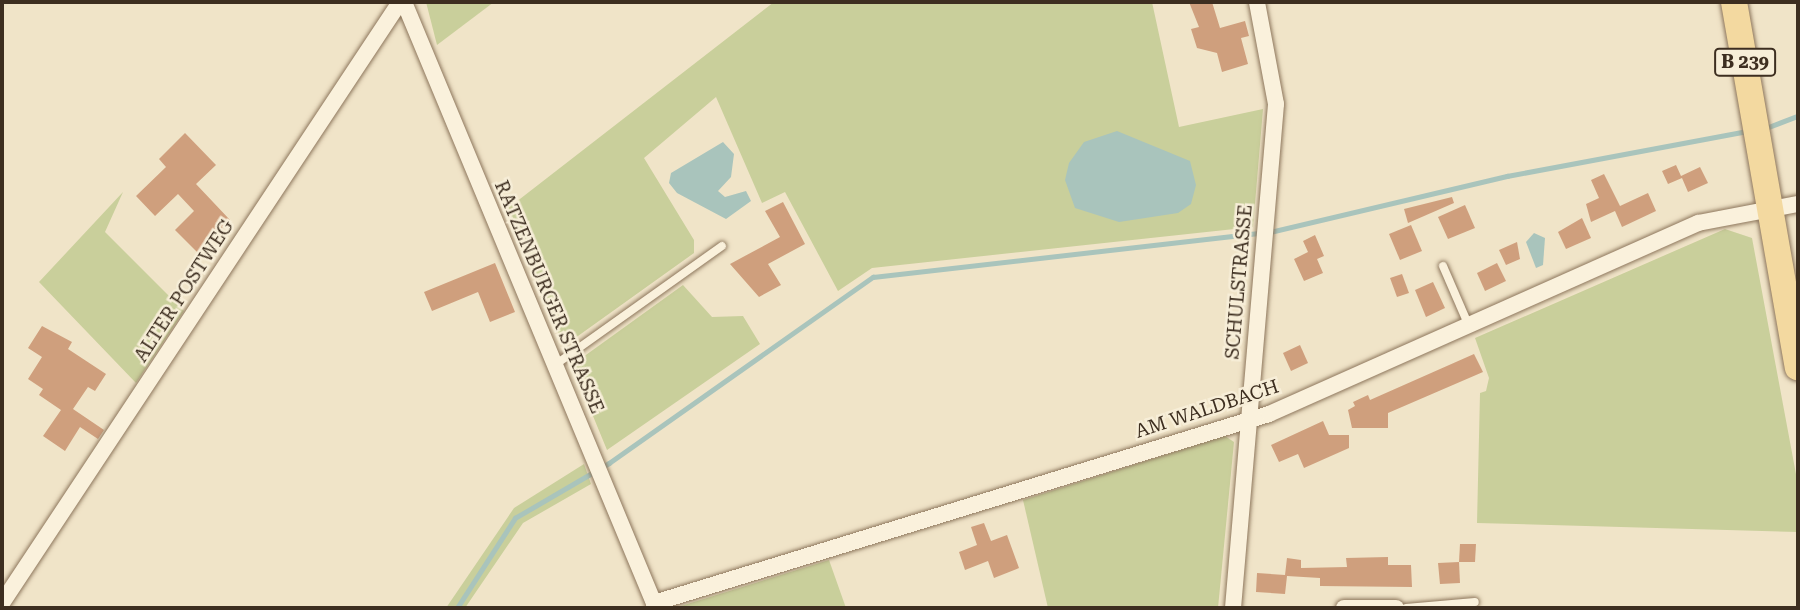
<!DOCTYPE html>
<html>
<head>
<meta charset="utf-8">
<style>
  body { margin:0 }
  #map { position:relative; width:1800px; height:610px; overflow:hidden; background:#f0e4c8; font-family:"Roboto Serif",serif }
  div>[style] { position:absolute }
  .green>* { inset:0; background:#c9cf9b }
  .water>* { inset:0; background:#a9c4bc }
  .stream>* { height:4.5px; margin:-2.25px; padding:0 2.25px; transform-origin:2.25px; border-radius:2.25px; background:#a9c4bc }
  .building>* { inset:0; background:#cf9f7d }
  .roads { filter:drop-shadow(0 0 2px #8d765c) drop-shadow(0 0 2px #8d765c) }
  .lane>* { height:8px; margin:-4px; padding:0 4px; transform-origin:4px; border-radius:4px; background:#faf1dc }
  .street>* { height:16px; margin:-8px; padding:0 8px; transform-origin:8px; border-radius:8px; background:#faf1dc }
  .primary>* { height:26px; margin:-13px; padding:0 13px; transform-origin:13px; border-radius:13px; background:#f3d9a0 }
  span { translate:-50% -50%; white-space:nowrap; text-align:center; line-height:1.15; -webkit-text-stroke:5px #f7eed8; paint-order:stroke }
  .shield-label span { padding:2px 5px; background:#f7eed8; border:2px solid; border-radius:5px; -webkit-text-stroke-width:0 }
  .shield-label { font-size:18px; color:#3d2e20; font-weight:700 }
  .street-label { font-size:19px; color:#3d2e20 }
  .frame { position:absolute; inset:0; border:4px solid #3d2e20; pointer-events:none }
</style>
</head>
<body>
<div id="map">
  <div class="green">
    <div style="clip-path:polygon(426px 2px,494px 2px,437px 45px)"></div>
    <div style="clip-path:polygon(774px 2px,1152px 2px,1179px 127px,1263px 109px,1253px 227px,872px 268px,838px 291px,785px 192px,762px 203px,716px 97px,644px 158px,694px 240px,694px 253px,564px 346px,507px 209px)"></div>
    <div style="clip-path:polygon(123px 192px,105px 232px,184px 311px,136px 383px,39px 282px)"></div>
    <div style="clip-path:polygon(1725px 229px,1752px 238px,1798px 485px,1798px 532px,1477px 523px,1480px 393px,1486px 391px,1489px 378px,1475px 338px)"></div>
    <div style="clip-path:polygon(683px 285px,712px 317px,743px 316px,760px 344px,607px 450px,572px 365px)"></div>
    <div style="clip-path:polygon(1225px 436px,1234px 442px,1218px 608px,1048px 608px,1023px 500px)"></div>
    <div style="clip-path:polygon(584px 464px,591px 484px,523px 523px,465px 608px,446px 608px,514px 508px)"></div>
    <div style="clip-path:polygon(829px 560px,846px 608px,680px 608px,681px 606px)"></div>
  </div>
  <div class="water">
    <div style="clip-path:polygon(1117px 131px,1190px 161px,1196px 185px,1191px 204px,1178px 213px,1119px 222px,1075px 208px,1065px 180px,1069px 163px,1084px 142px)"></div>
    <div style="clip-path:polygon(723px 142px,734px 154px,731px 177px,718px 191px,725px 197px,746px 191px,751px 201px,726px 219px,677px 193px,669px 183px,671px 173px)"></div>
    <div style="clip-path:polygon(1534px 233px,1545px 238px,1543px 265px,1536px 268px,1526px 242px)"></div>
  </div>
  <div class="stream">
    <div style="left:1766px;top:128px;width:34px;rotate:-21deg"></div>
    <div style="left:1270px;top:232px;width:244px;rotate:-13.3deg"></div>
    <div style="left:1507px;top:176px;width:244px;rotate:-10.6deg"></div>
    <div style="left:457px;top:608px;width:107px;rotate:-57.2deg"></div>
    <div style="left:515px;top:518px;width:109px;rotate:-30.3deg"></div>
    <div style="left:609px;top:463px;width:323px;rotate:-35.2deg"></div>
    <div style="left:873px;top:277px;width:390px;rotate:-6.5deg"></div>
  </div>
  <div class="building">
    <div style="clip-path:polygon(1189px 2px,1212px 2px,1220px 28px,1245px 21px,1249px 36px,1241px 38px,1248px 64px,1222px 72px,1217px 53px,1197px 48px,1191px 29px,1199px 27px)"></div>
    <div style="clip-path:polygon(185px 133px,216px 165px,196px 184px,230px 220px,197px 252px,175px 230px,194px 211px,178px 194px,155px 216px,136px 196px,166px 167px,159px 159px)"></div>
    <div style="clip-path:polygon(1676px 165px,1681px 176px,1700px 167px,1708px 183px,1688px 192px,1682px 178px,1668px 184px,1662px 171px)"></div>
    <div style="clip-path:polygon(1604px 174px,1620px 206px,1648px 193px,1656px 211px,1622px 227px,1615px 211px,1591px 222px,1586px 204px,1599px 198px,1591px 180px)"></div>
    <div style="clip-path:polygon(1452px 197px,1454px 203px,1408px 223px,1404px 209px)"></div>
    <div style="clip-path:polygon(783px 202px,805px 244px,768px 264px,781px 285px,759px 297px,730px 264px,780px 237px,765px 211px)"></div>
    <div style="clip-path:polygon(1465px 205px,1475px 228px,1448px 239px,1438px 217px)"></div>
    <div style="clip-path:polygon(1582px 218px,1591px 238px,1566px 249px,1558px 232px)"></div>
    <div style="clip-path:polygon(1411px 225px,1422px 251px,1400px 260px,1389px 234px)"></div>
    <div style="clip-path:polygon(1315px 235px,1324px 256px,1317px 259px,1323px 273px,1304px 281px,1294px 259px,1308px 252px,1303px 241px)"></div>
    <div style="clip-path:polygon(1517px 242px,1520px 259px,1506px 265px,1499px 250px)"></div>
    <div style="clip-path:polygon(495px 263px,515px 312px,490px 322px,478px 292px,432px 311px,424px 292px)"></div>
    <div style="clip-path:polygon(1497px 263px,1506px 281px,1485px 291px,1477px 273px)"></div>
    <div style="clip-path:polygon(1402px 274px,1409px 293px,1397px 297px,1390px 278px)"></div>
    <div style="clip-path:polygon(1433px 282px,1445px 308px,1426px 317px,1415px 290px)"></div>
    <div style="clip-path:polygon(42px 326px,72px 342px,68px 349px,106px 374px,95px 391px,88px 387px,73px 409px,104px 430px,98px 439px,80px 427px,65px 451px,43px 436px,61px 410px,39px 395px,43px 389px,28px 379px,42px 357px,28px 348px)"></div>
    <div style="clip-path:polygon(1300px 345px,1308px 363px,1291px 371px,1283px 353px)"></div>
    <div style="clip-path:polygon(1474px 354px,1483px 372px,1388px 413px,1388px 428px,1352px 428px,1348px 410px,1355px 406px,1353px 402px,1368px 395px,1370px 400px)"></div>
    <div style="clip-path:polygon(1323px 421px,1329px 435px,1349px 435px,1349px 448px,1304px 468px,1298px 454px,1279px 462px,1271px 445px)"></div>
    <div style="clip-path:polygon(984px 523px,991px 541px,1007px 535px,1019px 568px,994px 578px,988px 561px,965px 570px,959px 552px,977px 545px,971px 527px)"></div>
    <div style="clip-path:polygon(1460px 544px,1476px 544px,1475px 562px,1459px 562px)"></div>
    <div style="clip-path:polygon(1388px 557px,1388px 565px,1411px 565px,1412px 587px,1320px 586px,1320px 578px,1287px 576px,1285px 594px,1256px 592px,1257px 573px,1285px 575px,1287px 558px,1301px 560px,1301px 568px,1347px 567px,1346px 558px)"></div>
    <div style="clip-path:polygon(1459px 562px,1460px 583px,1440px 584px,1438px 563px)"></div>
  </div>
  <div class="roads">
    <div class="lane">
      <div style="left:1443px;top:266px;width:65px;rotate:66.6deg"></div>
      <div style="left:555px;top:365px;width:205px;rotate:-35.5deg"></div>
      <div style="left:1406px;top:608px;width:69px;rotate:-5deg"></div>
    </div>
    <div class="street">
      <div style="left:404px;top:2px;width:656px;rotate:67.42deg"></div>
      <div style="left:2px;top:603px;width:721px;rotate:-56.49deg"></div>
      <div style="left:654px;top:603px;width:643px;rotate:-17.08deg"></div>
      <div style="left:1269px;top:414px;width:470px;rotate:-24deg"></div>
      <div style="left:1698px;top:223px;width:102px;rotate:-10.8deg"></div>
      <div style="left:1233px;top:608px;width:506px;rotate:-85.12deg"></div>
      <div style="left:1276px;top:104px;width:104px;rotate:-100.6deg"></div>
      <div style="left:1344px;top:608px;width:52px"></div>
    </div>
    <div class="primary">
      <div style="left:1734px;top:2px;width:371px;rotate:80.1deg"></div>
    </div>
  </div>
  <div class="shield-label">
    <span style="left:1745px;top:62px">B 239</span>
  </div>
  <div class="street-label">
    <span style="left:1239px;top:282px;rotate:-85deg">SCHULSTRASSE</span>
    <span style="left:184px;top:291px;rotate:-57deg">ALTER POSTWEG</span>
    <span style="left:549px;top:297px;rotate:67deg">RATZENBURGER STRASSE</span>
    <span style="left:1207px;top:409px;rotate:-18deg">AM WALDBACH</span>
  </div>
  <div class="frame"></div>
</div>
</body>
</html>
